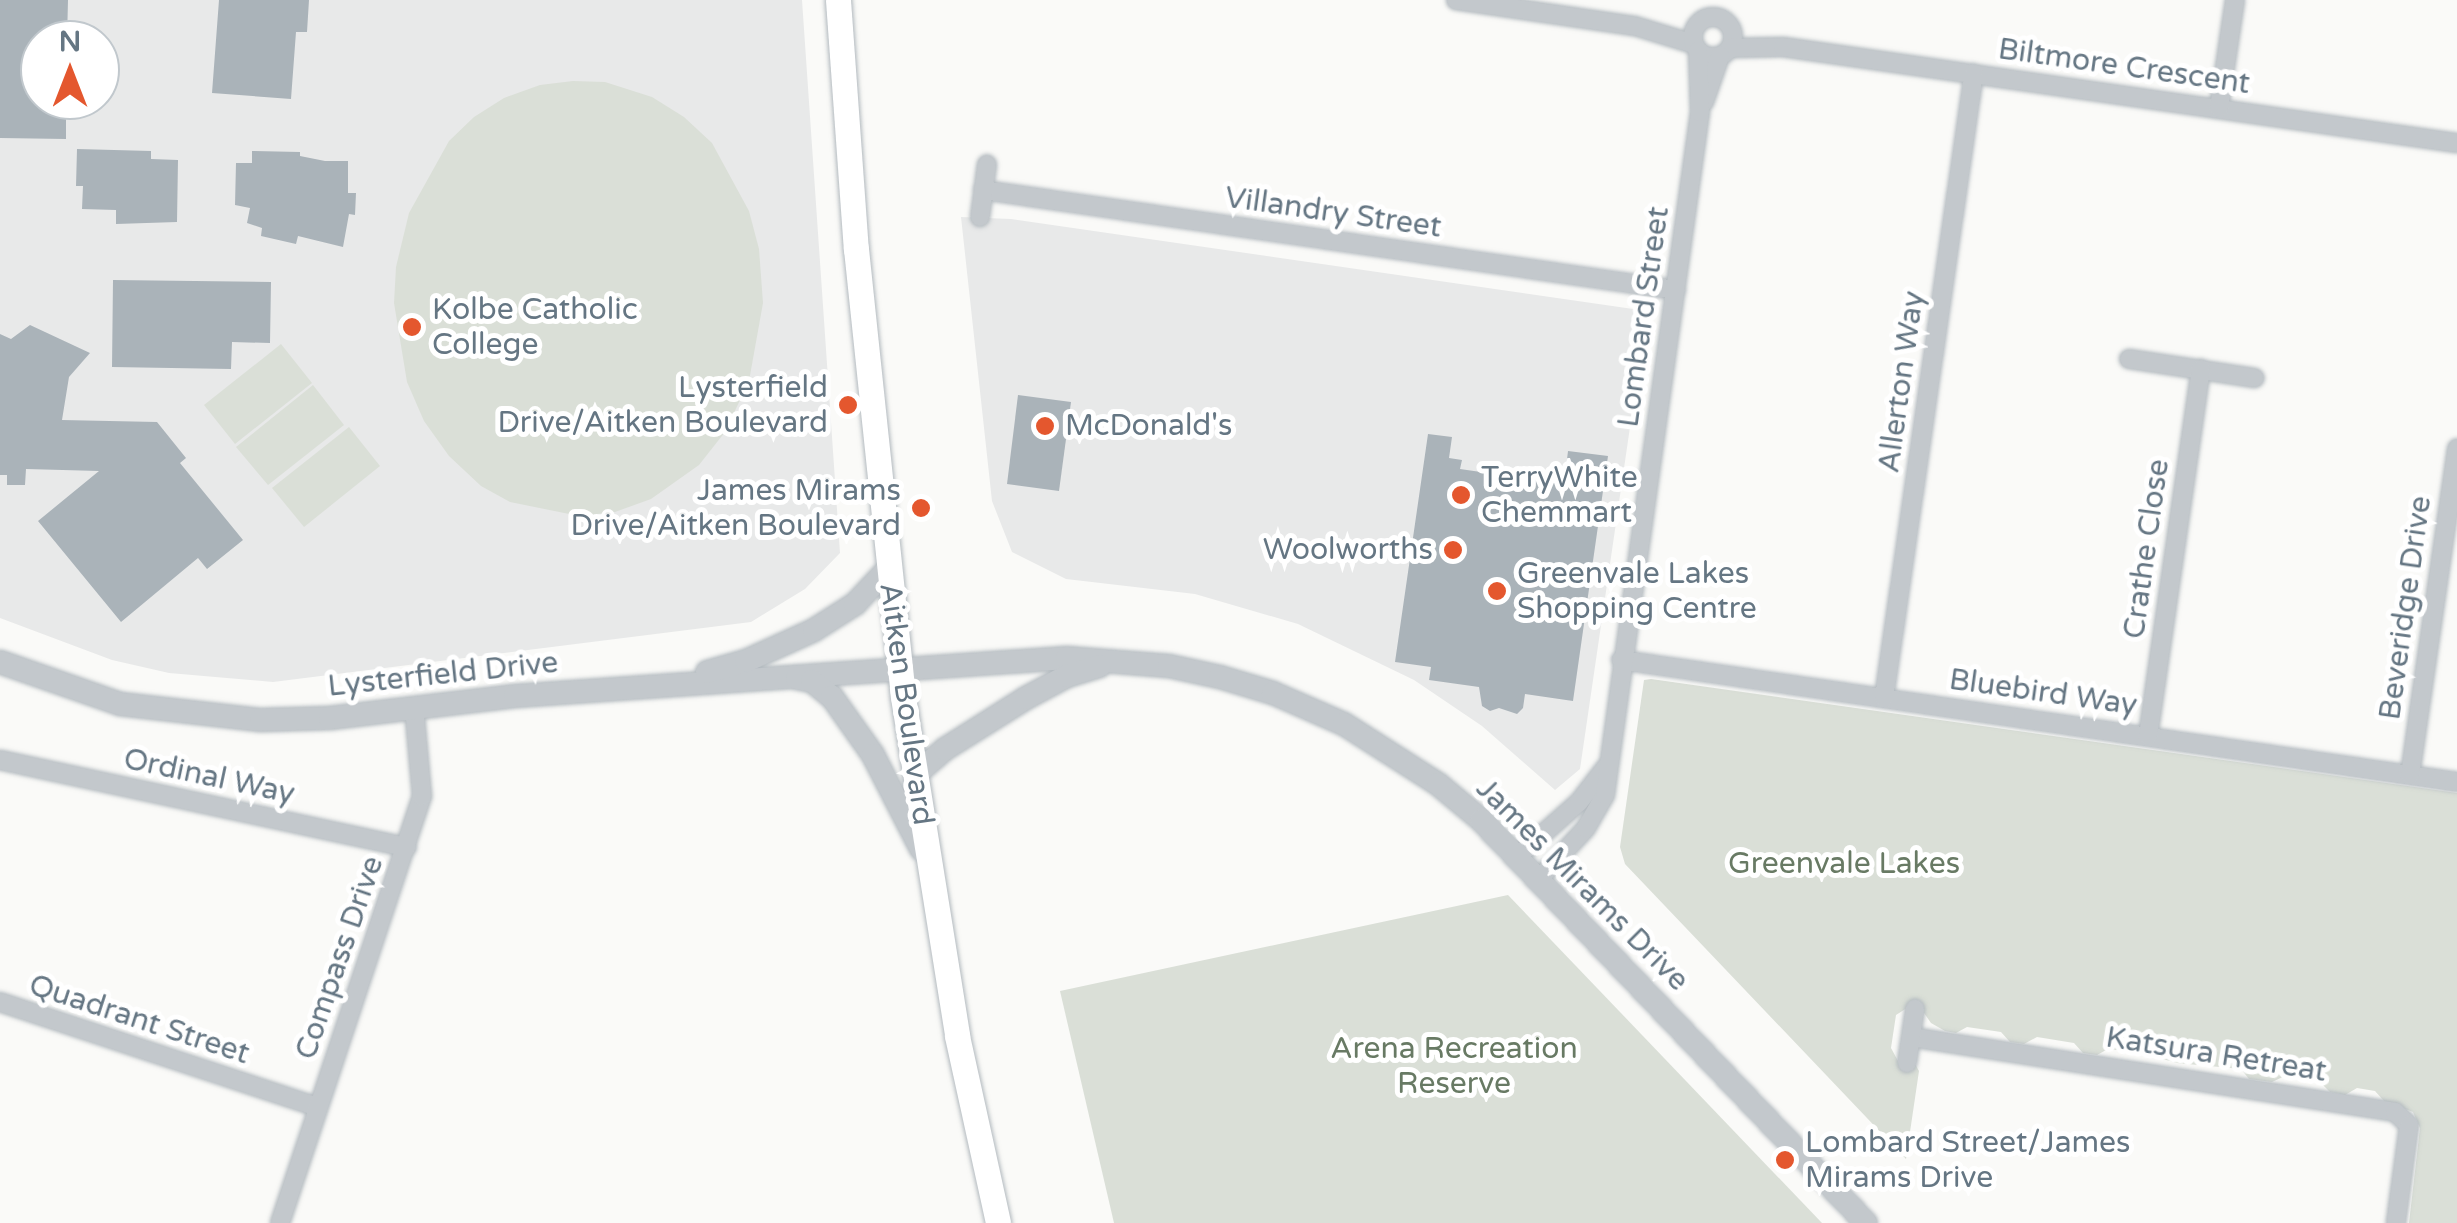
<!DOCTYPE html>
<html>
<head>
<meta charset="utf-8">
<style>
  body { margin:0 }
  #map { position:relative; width:2457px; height:1223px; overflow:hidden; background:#fafaf8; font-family:"Varela Round",sans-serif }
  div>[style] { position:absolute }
  .built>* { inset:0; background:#e8e9e9 }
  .green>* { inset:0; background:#dadfd7 }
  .building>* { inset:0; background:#aab3b9 }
  .roads { filter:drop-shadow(0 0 2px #b3babf) drop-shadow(0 0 2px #b3babf) }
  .minor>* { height:18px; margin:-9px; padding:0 9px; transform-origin:9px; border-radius:9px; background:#c3c8cc }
  .minor>.ring { margin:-9px; padding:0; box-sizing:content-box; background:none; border:18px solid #c3c8cc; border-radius:50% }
  .tertiary>* { height:22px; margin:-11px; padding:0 11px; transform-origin:11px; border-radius:11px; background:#c3c8cc }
  .secondary>* { height:25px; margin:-12.5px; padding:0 12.5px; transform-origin:12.5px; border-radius:12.5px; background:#fff }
  .dots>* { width:28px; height:28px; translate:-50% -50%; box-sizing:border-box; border:5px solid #fff; border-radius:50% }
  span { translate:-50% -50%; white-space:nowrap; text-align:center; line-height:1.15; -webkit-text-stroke:10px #fff; paint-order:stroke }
  .street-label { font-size:30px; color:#657683 }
  .poi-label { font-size:30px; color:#657683 }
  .left { translate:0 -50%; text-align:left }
  .right { translate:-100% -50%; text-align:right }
  .park-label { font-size:30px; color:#687a64 }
  .north { position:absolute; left:20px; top:20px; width:100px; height:100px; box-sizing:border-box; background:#fff; border:2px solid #c1c8cd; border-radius:50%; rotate:0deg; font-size:28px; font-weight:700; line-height:40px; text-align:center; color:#657683 }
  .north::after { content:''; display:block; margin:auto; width:35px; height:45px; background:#e4572e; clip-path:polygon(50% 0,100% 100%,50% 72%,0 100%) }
</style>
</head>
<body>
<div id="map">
  <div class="built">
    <div style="clip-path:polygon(evenodd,0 0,802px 0,840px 553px,805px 589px,751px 622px,273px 682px,169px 673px,112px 660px,0 618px,0 0,40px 40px,100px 40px,100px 100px,40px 100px,40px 40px)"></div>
    <div style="clip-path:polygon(961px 217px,1011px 219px,1647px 311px,1580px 769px,1555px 790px,1482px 726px,1414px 680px,1298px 624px,1195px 594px,1066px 579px,1012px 552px,992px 501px)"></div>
  </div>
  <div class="green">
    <div style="clip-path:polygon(573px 81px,605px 82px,652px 97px,684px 117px,712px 143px,749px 211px,759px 249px,763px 303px,749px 381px,725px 432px,699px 465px,651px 499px,615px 512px,579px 516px,510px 502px,481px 486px,449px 456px,424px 421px,407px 382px,394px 303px,396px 267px,409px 213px,449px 141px,474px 117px,504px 98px,540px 85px)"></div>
    <div style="clip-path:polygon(281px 344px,312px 383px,235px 444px,204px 405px)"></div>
    <div style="clip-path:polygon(313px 385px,344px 425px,268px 485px,236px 447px)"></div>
    <div style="clip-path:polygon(349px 427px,380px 466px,304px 527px,272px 488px)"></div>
    <div style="clip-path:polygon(1651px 679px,2457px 793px,2457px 1223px,2409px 1223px,2420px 1128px,2413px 1112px,2384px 1101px,2375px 1091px,2357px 1088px,2345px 1095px,2330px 1092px,2320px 1082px,2285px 1076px,2272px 1082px,2249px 1079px,2241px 1069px,2177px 1063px,2141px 1053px,2108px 1049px,2097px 1055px,2083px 1053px,2074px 1043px,2037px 1037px,2024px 1044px,2010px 1042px,2001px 1032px,1967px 1027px,1956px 1033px,1945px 1031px,1931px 1023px,1922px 1010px,1907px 1008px,1896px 1015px,1891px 1048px,1898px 1061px,1915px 1064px,1919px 1071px,1906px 1159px,1625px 864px,1620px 847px,1644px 680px)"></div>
    <div style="clip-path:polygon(1508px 895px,1822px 1223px,1114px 1223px,1060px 991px)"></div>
  </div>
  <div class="building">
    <div style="clip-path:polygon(0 0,68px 0,67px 40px,40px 40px,40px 100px,66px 100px,66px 139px,0 138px)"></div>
    <div style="clip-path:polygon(219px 0,309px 0,307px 32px,296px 32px,291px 99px,212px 93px)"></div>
    <div style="clip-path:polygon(77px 149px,151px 151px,151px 159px,178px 160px,177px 222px,116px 224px,116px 210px,82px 209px,83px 186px,76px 186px)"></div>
    <div style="clip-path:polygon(252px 151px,300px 152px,300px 156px,325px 161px,348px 161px,348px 193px,356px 193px,355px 215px,349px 214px,343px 247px,298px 236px,296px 244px,261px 236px,262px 228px,247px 223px,250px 208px,235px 205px,236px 163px,252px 163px)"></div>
    <div style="clip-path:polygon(113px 280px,271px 282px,270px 343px,232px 342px,231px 369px,112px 367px)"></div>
    <div style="clip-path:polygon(30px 325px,90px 353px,69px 377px,62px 420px,157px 422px,186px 458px,180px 463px,243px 540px,207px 569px,198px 558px,121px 622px,38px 521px,99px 471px,26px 469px,25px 485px,7px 485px,7px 475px,0 475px,0 334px,11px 339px)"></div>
    <div style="clip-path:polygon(1018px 395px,1071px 402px,1059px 491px,1007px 484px)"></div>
    <div style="clip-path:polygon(1428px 434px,1452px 437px,1449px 458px,1462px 460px,1460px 469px,1564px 484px,1568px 451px,1608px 456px,1573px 701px,1525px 694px,1523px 708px,1517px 714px,1499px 708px,1490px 711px,1482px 706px,1479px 687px,1429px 680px,1431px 667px,1395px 662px)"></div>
  </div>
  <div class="roads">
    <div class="minor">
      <div style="left:1456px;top:0;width:181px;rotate:8.3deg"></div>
      <div style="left:1635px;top:26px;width:62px;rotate:17deg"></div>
      <div class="ring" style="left:1693px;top:17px;width:22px;height:22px"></div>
      <div style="left:1730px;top:48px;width:53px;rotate:-1.1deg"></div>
      <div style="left:1783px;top:47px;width:681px;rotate:8.11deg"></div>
      <div style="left:1704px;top:102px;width:49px;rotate:-70.8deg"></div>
      <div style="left:2219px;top:108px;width:109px;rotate:-81.6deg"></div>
      <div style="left:983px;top:190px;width:700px;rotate:8.21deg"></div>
      <div style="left:980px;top:217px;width:53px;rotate:-82.5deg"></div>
      <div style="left:2129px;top:359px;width:127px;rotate:8.6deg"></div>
      <div style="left:1621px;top:660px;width:845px;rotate:8.3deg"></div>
      <div style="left:1884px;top:698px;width:631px;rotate:-81.81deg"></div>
      <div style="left:2148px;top:736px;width:371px;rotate:-81.8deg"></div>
      <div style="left:0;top:760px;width:416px;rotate:12.1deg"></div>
      <div style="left:2410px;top:775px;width:330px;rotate:-81.8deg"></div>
      <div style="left:1518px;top:856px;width:81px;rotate:-41.5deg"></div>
      <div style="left:1579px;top:802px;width:44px;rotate:-52.4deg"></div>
      <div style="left:1539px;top:879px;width:69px;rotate:-47.3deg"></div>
      <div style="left:1586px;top:828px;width:38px;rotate:-60deg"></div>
      <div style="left:1605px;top:795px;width:690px;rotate:-82.08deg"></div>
      <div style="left:1700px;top:112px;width:61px;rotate:-91.9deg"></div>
      <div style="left:0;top:1002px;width:335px;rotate:18.3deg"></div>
      <div style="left:1911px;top:1037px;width:490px;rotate:8.8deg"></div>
      <div style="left:2395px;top:1112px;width:19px;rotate:43deg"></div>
      <div style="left:2409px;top:1125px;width:99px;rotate:97.6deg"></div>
      <div style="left:1907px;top:1063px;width:55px;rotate:-81.6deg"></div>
      <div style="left:280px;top:1223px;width:450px;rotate:-71.6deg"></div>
      <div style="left:422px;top:796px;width:90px;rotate:-95.1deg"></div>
    </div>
    <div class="tertiary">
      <div style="left:0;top:662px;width:127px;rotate:19.3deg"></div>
      <div style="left:120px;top:704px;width:142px;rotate:6.5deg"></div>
      <div style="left:261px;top:720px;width:69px;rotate:-1.7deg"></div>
      <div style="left:330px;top:718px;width:186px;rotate:-6.8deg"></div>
      <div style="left:515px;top:696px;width:553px;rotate:-3.94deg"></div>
      <div style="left:1067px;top:658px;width:102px;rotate:4.5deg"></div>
      <div style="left:1169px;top:666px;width:52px;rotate:12.2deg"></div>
      <div style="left:1220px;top:677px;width:55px;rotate:16.8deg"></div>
      <div style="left:1273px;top:693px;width:77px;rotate:23.6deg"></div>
      <div style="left:1344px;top:724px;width:112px;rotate:32.6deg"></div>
      <div style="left:1438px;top:784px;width:56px;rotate:39.9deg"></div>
      <div style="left:1481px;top:820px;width:557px;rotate:46.31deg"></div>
      <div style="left:707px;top:672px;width:41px;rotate:-15.8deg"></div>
      <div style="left:746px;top:661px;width:75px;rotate:-24.5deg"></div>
      <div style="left:814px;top:630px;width:49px;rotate:-32.4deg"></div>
      <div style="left:855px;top:604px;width:48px;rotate:-46.7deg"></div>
      <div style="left:797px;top:678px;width:15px;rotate:11deg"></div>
      <div style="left:812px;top:681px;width:26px;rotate:39deg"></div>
      <div style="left:832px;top:697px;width:71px;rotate:54.7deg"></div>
      <div style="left:873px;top:755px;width:106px;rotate:62.9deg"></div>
      <div style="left:915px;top:775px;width:40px;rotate:-41deg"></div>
      <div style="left:945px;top:749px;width:96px;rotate:-32.2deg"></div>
      <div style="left:1026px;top:698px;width:47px;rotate:-28.2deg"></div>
      <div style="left:1067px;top:676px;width:34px;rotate:-17deg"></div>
    </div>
    <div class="secondary">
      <div style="left:838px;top:0;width:250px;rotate:85.9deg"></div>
      <div style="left:856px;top:249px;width:450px;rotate:84deg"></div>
      <div style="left:903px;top:697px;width:343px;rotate:80.9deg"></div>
      <div style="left:957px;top:1036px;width:191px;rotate:77.6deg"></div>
    </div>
  </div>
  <div class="dots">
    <div style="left:412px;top:327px;background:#e4572e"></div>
    <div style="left:848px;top:405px;background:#e4572e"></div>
    <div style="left:1045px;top:426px;background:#e4572e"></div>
    <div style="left:1461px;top:495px;background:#e4572e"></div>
    <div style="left:921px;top:508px;background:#e4572e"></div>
    <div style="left:1453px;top:550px;background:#e4572e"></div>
    <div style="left:1497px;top:591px;background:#e4572e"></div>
    <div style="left:1785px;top:1160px;background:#e4572e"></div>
  </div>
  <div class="street-label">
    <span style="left:2124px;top:67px;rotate:8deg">Biltmore Crescent</span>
    <span style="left:1333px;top:213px;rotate:8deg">Villandry Street</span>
    <span style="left:1644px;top:317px;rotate:-82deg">Lombard Street</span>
    <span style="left:1902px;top:382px;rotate:-82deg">Allerton Way</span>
    <span style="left:2147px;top:549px;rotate:-82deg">Crathe Close</span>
    <span style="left:2406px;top:608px;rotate:-82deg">Beveridge Drive</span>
    <span style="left:443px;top:675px;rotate:-6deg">Lysterfield Drive</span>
    <span style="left:2043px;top:693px;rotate:8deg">Bluebird Way</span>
    <span style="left:906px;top:704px;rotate:82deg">Aitken Boulevard</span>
    <span style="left:209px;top:777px;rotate:12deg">Ordinal Way</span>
    <span style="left:1582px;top:885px;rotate:45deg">James Mirams Drive</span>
    <span style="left:340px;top:958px;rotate:-71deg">Compass Drive</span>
    <span style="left:139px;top:1020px;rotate:18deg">Quadrant Street</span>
    <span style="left:2216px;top:1055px;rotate:9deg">Katsura Retreat</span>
  </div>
  <div class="poi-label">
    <span class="left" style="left:432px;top:327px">Kolbe Catholic<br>College</span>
    <span class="right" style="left:828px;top:405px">Lysterfield<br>Drive/Aitken Boulevard</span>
    <span class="left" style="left:1065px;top:426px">McDonald's</span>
    <span class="left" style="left:1481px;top:495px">TerryWhite<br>Chemmart</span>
    <span class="right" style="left:901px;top:508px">James Mirams<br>Drive/Aitken Boulevard</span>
    <span class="right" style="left:1433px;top:550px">Woolworths</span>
    <span class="left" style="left:1517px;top:591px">Greenvale Lakes<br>Shopping Centre</span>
    <span class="left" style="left:1805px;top:1160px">Lombard Street/James<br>Mirams Drive</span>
  </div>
  <div class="park-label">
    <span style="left:1844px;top:864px">Greenvale Lakes</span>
    <span style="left:1454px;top:1066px">Arena Recreation<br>Reserve</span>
  </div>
  <div class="north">N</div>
</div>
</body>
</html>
